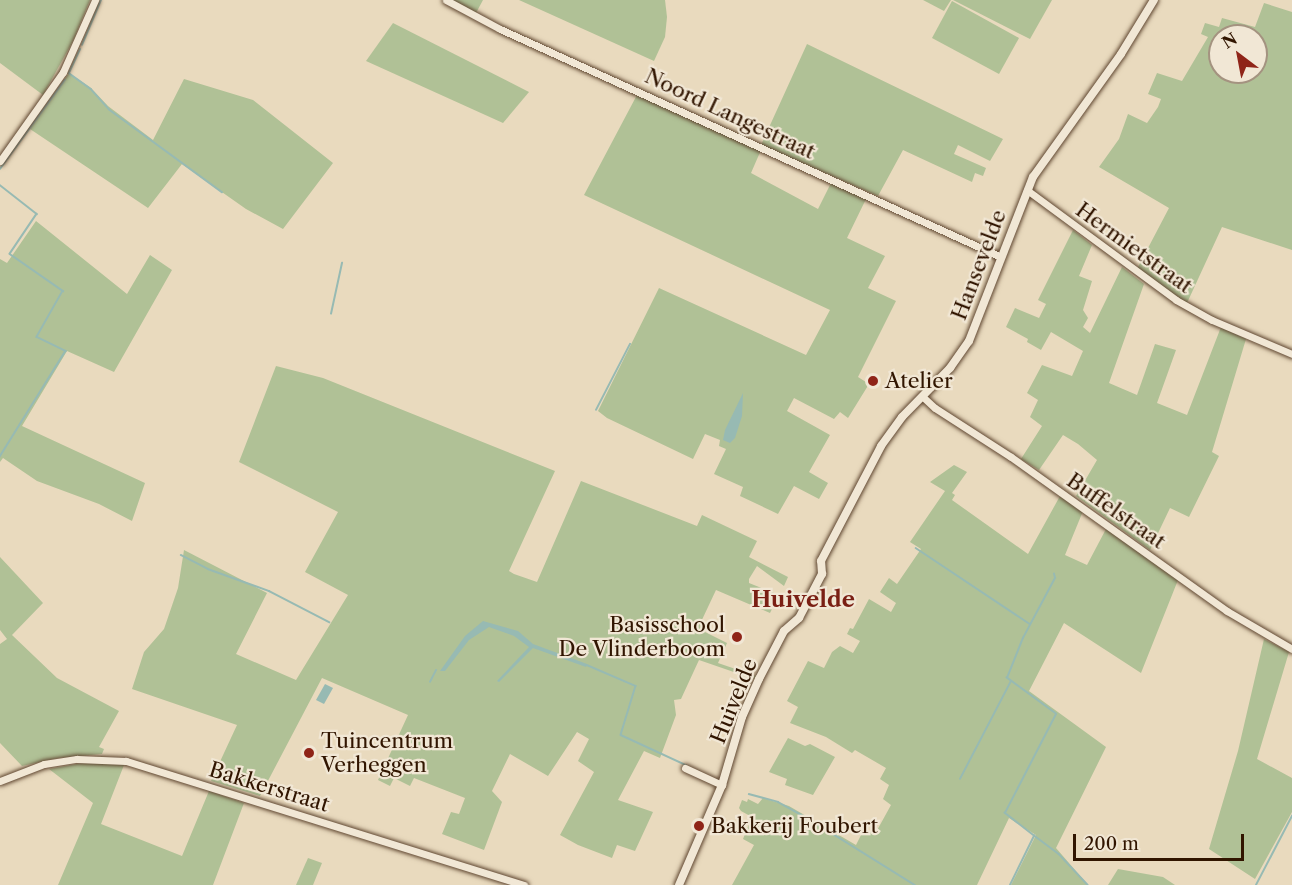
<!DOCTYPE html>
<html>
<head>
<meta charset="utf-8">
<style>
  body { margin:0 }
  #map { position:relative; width:1292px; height:885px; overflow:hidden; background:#e9dabe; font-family:"Libre Caslon Text",serif }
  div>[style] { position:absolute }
  .green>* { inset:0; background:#b0c196 }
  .water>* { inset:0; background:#97bab3 }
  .stream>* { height:1.5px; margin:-0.75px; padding:0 0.75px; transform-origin:0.75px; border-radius:0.75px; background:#97bab3 }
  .roads { filter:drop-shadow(0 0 2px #5f4630) drop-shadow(0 0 2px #5f4630) }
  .minor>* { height:7px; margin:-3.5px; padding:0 3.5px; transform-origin:3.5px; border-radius:3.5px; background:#f1e7d5 }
  .tertiary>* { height:8px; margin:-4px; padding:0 4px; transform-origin:4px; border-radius:4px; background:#f1e7d5 }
  .dots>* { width:16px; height:16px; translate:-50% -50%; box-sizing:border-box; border:3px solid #f1e7d5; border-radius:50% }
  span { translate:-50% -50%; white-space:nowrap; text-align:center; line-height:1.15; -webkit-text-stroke:4.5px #f1e7d5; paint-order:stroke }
  .street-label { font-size:21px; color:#311500 }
  .poi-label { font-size:21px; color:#311500 }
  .left { translate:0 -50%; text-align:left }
  .right { translate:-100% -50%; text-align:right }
  .neighbourhood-label { font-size:22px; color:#7a1f14; font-weight:700 }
  .north { position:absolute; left:1208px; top:24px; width:60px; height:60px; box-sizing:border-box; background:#f1e7d5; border:2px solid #a49380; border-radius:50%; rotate:328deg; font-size:16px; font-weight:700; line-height:24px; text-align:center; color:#311500 }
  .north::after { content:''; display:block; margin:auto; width:21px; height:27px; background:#8f2418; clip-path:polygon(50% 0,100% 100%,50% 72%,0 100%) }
  .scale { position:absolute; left:1073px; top:834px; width:171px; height:27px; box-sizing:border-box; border:3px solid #311500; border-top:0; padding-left:8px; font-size:18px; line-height:21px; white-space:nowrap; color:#311500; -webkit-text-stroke:4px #f1e7d5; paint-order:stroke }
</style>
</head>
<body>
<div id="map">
  <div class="green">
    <div style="clip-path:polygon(0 0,90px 0,73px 41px,43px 95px,0 63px)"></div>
    <div style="clip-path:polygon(452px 0,483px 0,476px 13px)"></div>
    <div style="clip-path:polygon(519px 0,665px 0,667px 17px,665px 37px,654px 61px)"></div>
    <div style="clip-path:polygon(923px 0,951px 0,944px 11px)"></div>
    <div style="clip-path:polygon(953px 0,1052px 0,1030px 39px)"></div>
    <div style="clip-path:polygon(952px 1px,1019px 38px,999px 74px,932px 38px)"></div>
    <div style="clip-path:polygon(evenodd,1264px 3px,1292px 12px,1292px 250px,1222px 227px,1187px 303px,1137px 269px,1169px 208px,1099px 167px,1119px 139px,1128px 114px,1147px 123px,1158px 107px,1161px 99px,1148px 94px,1157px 73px,1182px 81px,1208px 37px,1201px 34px,1205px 23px,1219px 27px,1222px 18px,1255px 27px,1264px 3px,1220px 36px,1256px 36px,1256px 72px,1220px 72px,1220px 36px)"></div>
    <div style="clip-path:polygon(393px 23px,529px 92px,503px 123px,366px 61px)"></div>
    <div style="clip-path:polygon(807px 44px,1003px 139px,990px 161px,958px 145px,954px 154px,986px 168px,983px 176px,975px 173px,972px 182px,903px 150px,878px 196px,761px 145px)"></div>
    <div style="clip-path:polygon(69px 73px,91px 88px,108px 106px,153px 140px,184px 79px,253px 100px,333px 163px,283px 229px,246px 209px,182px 164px,148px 208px,30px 129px)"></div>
    <div style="clip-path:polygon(638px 93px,761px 150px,751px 173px,818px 209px,831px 183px,866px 199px,847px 238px,885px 256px,868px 288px,896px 301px,858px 377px,869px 384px,848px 418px,840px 412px,834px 419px,794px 398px,787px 411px,830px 435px,809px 472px,828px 483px,819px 499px,794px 486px,778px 514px,740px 496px,743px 487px,714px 474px,726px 449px,719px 446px,720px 440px,705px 434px,693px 459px,607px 418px,598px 411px,659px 288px,806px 355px,830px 310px,584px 195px)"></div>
    <div style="clip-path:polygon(36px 221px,127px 294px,150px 255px,172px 270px,114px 372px,67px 351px,22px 426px,145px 483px,132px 521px,99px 504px,37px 481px,3px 458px,0 462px,0 259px,7px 263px)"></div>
    <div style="clip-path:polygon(1073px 230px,1092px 245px,1079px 276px,1092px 281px,1083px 310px,1088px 318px,1083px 327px,1090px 333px,1122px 267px,1144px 284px,1109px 383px,1137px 395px,1155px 344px,1176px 350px,1157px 403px,1187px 415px,1221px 327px,1246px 339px,1212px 452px,1219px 456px,1189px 517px,1170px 508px,1150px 550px,1076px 496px,1097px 460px,1078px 444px,1063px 435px,1039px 470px,1021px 459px,1042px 426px,1030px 417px,1038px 400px,1027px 393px,1042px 365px,1072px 376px,1083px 351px,1051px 332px,1041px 350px,1027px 342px,1028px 339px,1006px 327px,1015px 308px,1039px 318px,1046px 304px,1038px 300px)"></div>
    <div style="clip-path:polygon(276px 366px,323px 378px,555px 471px,509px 571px,514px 574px,537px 582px,581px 481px,697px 526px,702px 515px,757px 541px,749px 557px,788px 577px,784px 586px,757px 566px,749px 579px,749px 583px,779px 595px,770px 613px,716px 590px,700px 624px,707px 627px,705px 632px,727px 643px,718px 663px,756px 676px,754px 679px,699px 660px,681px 699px,674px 700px,676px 715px,660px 758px,644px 751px,618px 800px,653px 812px,635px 851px,617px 845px,612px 858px,578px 845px,560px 835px,594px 772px,578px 761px,589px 739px,577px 732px,548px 776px,510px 754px,492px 791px,502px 802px,484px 850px,442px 834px,451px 812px,459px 814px,465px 798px,414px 778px,410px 786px,394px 778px,390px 786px,378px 780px,408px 715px,322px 678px,260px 796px,211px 781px,237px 725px,132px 689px,144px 652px,164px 629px,178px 588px,184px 550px,267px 593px,236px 654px,296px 680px,348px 595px,305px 572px,338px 512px,239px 462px)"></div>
    <div style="clip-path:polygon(954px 465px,967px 472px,952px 493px,955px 495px,952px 500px,1028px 554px,1060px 496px,1083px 511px,1065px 555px,1087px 565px,1106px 529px,1178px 580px,1141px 673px,1064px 623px,1029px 691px,1106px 747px,1056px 848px,1088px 885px,1011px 885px,1036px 835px,1009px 818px,977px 885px,732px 885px,754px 845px,743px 839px,752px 817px,741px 811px,739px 808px,742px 800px,747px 802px,748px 799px,758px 804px,763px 798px,789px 806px,856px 845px,864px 829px,875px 834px,891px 805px,883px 799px,889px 785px,880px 779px,886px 768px,855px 750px,852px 753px,826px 737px,790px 723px,798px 707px,787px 701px,808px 661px,824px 668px,832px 652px,840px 646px,853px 653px,860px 641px,847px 634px,850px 628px,853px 629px,869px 599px,891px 612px,896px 603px,880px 592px,889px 578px,897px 584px,921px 549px,910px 542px,945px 491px,930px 482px)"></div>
    <div style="clip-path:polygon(0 557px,43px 603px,12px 635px,57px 678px,119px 711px,99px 747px,104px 749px,102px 754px,58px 758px,22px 766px,0 743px,0 644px,7px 639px,0 630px)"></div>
    <div style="clip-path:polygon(1264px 639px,1289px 652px,1257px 759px,1292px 778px,1292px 812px,1255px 879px,1209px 849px,1238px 751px)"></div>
    <div style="clip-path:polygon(788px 738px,805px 746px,810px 744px,835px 757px,813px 795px,785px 785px,787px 779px,769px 772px)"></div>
    <div style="clip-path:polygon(88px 762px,124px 765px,101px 824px,182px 856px,209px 791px,244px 803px,213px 885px,58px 885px,93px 803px,49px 769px)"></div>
    <div style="clip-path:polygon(308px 858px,322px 863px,313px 885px,296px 885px)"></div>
    <div style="clip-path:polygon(1118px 869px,1163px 877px,1175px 885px,1108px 885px)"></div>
  </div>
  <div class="water">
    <div style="clip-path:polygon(743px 393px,742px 416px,735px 438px,730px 443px,723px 440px,725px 430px)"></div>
    <div style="clip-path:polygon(483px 621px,518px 631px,533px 644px,587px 664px,586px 667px,533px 648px,499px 682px,497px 681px,529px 647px,514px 636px,489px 627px,469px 640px,445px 671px,440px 671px,465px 636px)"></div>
    <div style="clip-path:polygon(325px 684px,333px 688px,324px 704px,316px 700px)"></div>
  </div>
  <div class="stream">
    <div style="left:82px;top:45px;width:49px;rotate:-67.1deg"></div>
    <div style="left:69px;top:73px;width:27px;rotate:36deg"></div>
    <div style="left:91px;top:89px;width:28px;rotate:48deg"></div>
    <div style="left:110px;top:110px;width:139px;rotate:36.2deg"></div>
    <div style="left:69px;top:73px;width:26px;rotate:-65deg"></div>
    <div style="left:0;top:169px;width:110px;rotate:-53.9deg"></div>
    <div style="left:0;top:185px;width:47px;rotate:38.1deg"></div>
    <div style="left:37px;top:214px;width:48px;rotate:124deg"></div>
    <div style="left:10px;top:254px;width:65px;rotate:34.9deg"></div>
    <div style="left:63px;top:291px;width:53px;rotate:119.5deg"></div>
    <div style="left:37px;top:337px;width:32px;rotate:26deg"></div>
    <div style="left:66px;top:351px;width:125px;rotate:121.9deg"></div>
    <div style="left:331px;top:314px;width:52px;rotate:-77.8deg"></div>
    <div style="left:596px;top:410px;width:74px;rotate:-62.7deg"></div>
    <div style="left:916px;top:548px;width:137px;rotate:33.7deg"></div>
    <div style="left:181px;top:555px;width:30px;rotate:27deg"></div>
    <div style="left:208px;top:569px;width:65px;rotate:19.8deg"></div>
    <div style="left:269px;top:591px;width:68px;rotate:27.3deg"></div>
    <div style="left:587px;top:665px;width:53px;rotate:23.2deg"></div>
    <div style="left:636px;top:686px;width:51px;rotate:107deg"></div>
    <div style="left:621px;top:735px;width:72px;rotate:24.8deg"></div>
    <div style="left:430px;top:682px;width:13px;rotate:-63deg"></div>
    <div style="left:960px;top:779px;width:110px;rotate:-62.5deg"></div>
    <div style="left:749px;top:794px;width:30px;rotate:15deg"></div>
    <div style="left:778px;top:802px;width:31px;rotate:29deg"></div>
    <div style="left:809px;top:819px;width:125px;rotate:31.9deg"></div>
    <div style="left:1035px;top:836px;width:30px;rotate:37deg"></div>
    <div style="left:1059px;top:854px;width:42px;rotate:46.9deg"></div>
    <div style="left:1010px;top:885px;width:55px;rotate:-63.9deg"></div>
    <div style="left:1034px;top:836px;width:37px;rotate:-142deg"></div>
    <div style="left:1005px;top:813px;width:111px;rotate:-62.7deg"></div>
    <div style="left:1056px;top:714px;width:61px;rotate:-143.7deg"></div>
    <div style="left:1007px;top:678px;width:43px;rotate:-68.2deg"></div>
    <div style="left:1023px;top:638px;width:68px;rotate:-61.9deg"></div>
    <div style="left:1055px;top:578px;width:4px;rotate:-104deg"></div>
    <div style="left:1256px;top:885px;width:78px;rotate:-62.4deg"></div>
  </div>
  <div class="roads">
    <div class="minor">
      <div style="left:446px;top:0;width:61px;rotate:28.2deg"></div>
      <div style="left:500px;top:29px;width:550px;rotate:24.47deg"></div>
      <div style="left:0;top:161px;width:109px;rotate:-54.7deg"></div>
      <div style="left:63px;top:72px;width:79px;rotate:-66deg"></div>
      <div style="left:1027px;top:190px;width:185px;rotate:36.4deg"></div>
      <div style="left:1176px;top:300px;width:41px;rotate:29.1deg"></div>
      <div style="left:1212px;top:320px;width:87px;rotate:23deg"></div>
      <div style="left:923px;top:397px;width:16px;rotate:43deg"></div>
      <div style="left:935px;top:408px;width:90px;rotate:32.8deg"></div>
      <div style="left:1011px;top:457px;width:265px;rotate:35.5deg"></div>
      <div style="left:1227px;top:611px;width:75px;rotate:30.3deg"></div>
      <div style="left:685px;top:768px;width:41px;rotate:24.7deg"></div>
      <div style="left:0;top:781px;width:47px;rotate:-21.1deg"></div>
      <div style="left:44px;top:764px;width:33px;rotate:-9deg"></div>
      <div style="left:77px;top:759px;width:49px;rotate:2.3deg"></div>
      <div style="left:126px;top:761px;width:417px;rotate:17.3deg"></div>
    </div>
    <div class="tertiary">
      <div style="left:679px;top:885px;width:109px;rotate:-66.7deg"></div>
      <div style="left:722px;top:785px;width:71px;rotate:-73.6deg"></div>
      <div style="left:742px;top:717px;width:42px;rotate:-65.9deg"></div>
      <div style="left:759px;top:679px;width:54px;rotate:-62.5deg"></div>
      <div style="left:784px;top:631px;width:20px;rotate:-41deg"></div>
      <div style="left:799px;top:618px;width:50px;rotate:-62.4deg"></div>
      <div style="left:822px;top:574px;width:13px;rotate:-94deg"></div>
      <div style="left:821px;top:561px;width:130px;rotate:-62.4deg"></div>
      <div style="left:881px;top:446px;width:36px;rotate:-54deg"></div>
      <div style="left:902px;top:417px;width:69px;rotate:-45.6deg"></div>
      <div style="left:950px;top:368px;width:33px;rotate:-55deg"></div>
      <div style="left:969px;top:341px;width:176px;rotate:-68.7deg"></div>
      <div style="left:1033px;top:177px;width:151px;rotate:-54.4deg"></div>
      <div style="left:1121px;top:54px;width:63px;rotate:-58.6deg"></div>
    </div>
  </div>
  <div class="dots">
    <div style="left:873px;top:381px;background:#8f2418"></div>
    <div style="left:737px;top:637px;background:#8f2418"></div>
    <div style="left:309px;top:753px;background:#8f2418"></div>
    <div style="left:699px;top:826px;background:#8f2418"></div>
  </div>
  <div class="street-label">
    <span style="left:730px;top:114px;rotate:25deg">Noord Langestraat</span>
    <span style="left:1134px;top:248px;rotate:36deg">Hermietstraat</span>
    <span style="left:979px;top:265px;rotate:-69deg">Hansevelde</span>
    <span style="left:1116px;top:511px;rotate:35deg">Buffelstraat</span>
    <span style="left:734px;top:701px;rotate:-68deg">Huivelde</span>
    <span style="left:269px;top:787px;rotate:17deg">Bakkerstraat</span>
  </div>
  <div class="poi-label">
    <span class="left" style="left:885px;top:381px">Atelier</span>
    <span class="right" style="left:725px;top:637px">Basisschool<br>De Vlinderboom</span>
    <span class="left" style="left:321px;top:753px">Tuincentrum<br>Verheggen</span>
    <span class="left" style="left:711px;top:826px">Bakkerij Foubert</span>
  </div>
  <div class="neighbourhood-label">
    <span style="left:803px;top:600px">Huivelde</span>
  </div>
  <div class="north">N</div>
  <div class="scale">200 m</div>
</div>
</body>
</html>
